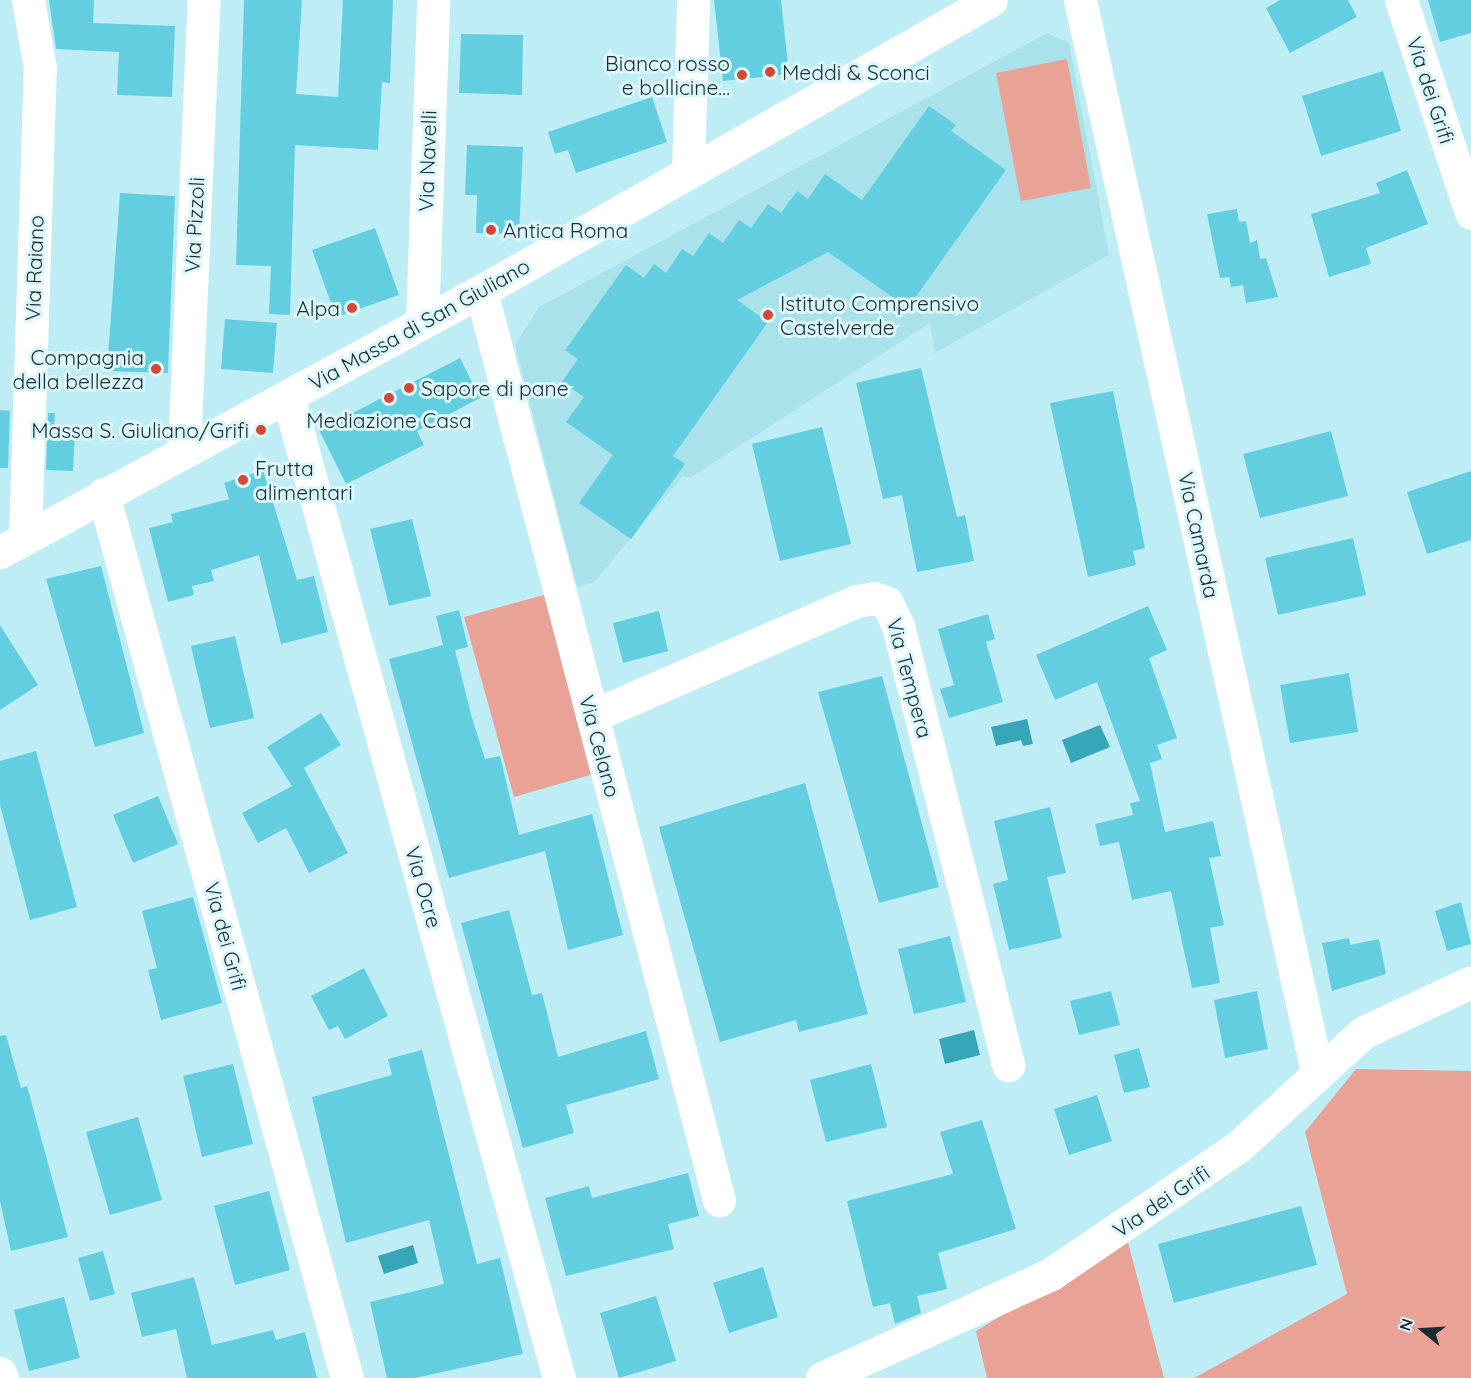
<!DOCTYPE html>
<html>
<head>
<meta charset="utf-8">
<style>
  body { margin:0 }
  #map { position:relative; width:1471px; height:1378px; overflow:hidden; background:#bfedf6; font-family:Quicksand,sans-serif }
  div>[style] { position:absolute }
  .built>* { inset:0; background:#aae2ec }
  .green>* { inset:0; background:#e8a396 }
  .water>* { inset:0; background:#36a6b8 }
  .building>* { inset:0; background:#63cee0 }
  .minor>* { height:33px; margin:-16.5px; padding:0 16.5px; transform-origin:16.5px; border-radius:16.5px; background:#fff }
  .dots>* { width:16px; height:16px; translate:-50% -50%; box-sizing:border-box; border:3px solid #dbf7fc; border-radius:50% }
  span { translate:-50% -50%; white-space:nowrap; text-align:center; line-height:1.15; -webkit-text-stroke:6px #dbf7fc; paint-order:stroke }
  .poi-label { font-size:21px; color:#1a2c2f }
  .right { translate:-100% -50%; text-align:right }
  .left { translate:0 -50%; text-align:left }
  .street-label { font-size:21px; color:#1a2c2f }
  .north { position:absolute; left:1393px; top:1300px; width:60px; height:60px; -webkit-text-stroke:4px #dbf7fc; paint-order:stroke; rotate:288deg; font-size:16px; font-weight:700; line-height:24px; text-align:center; color:#1a2c2f }
  .north::after { content:''; display:block; margin:auto; width:21px; height:27px; background:#1a2c2f; clip-path:polygon(50% 0,100% 100%,50% 72%,0 100%) }
</style>
</head>
<body>
<div id="map">
  <div class="built">
    <div style="clip-path:polygon(1047px 33px,1069px 43px,1109px 255px,935px 353px,930px 323px,690px 478px,683px 476px,594px 582px,577px 587px,515px 345px,539px 307px)"></div>
  </div>
  <div class="green">
    <div style="clip-path:polygon(1067px 59px,1091px 188px,1021px 201px,996px 73px)"></div>
    <div style="clip-path:polygon(547px 594px,597px 773px,514px 797px,464px 617px)"></div>
    <div style="clip-path:polygon(1356px 1069px,1471px 1071px,1471px 1378px,1194px 1378px,1347px 1294px,1305px 1132px)"></div>
    <div style="clip-path:polygon(1127px 1239px,1164px 1378px,987px 1378px,976px 1331px)"></div>
  </div>
  <div class="water">
    <div style="clip-path:polygon(1027px 719px,1033px 744px,1023px 746px,1021px 740px,996px 746px,991px 727px)"></div>
    <div style="clip-path:polygon(1100px 725px,1110px 747px,1071px 763px,1062px 740px)"></div>
    <div style="clip-path:polygon(974px 1030px,980px 1055px,945px 1064px,939px 1039px)"></div>
    <div style="clip-path:polygon(413px 1245px,418px 1263px,384px 1274px,378px 1256px)"></div>
  </div>
  <div class="building">
    <div style="clip-path:polygon(49px 0,94px 0,93px 23px,175px 26px,172px 97px,117px 95px,119px 52px,56px 49px)"></div>
    <div style="clip-path:polygon(244px 0,302px 0,296px 94px,338px 97px,343px 0,393px 0,390px 83px,382px 82px,378px 150px,295px 145px,290px 315px,269px 314px,271px 266px,236px 265px)"></div>
    <div style="clip-path:polygon(714px 0,781px 0,789px 74px,723px 81px)"></div>
    <div style="clip-path:polygon(1280px 0,1348px 0,1357px 17px,1290px 53px,1266px 8px)"></div>
    <div style="clip-path:polygon(1428px 0,1471px 0,1471px 33px,1440px 42px)"></div>
    <div style="clip-path:polygon(461px 34px,523px 35px,522px 95px,459px 93px)"></div>
    <div style="clip-path:polygon(1383px 71px,1401px 131px,1321px 156px,1302px 96px)"></div>
    <div style="clip-path:polygon(652px 97px,667px 142px,576px 173px,568px 150px,555px 154px,548px 132px)"></div>
    <div style="clip-path:polygon(929px 106px,956px 125px,951px 131px,1006px 170px,908px 308px,828px 252px,737px 300px,768px 322px,673px 456px,685px 464px,631px 539px,579px 503px,613px 455px,566px 422px,584px 397px,562px 382px,578px 359px,565px 350px,626px 265px,644px 278px,654px 264px,666px 273px,682px 249px,693px 256px,709px 233px,723px 243px,739px 220px,751px 228px,768px 204px,781px 213px,797px 191px,808px 199px,825px 174px,862px 200px)"></div>
    <div style="clip-path:polygon(467px 145px,523px 147px,519px 234px,476px 233px,477px 195px,465px 195px)"></div>
    <div style="clip-path:polygon(1407px 170px,1428px 224px,1366px 248px,1371px 264px,1329px 277px,1311px 214px,1380px 193px,1376px 183px)"></div>
    <div style="clip-path:polygon(120px 193px,175px 196px,168px 373px,107px 371px)"></div>
    <div style="clip-path:polygon(1237px 209px,1239px 222px,1246px 221px,1250px 243px,1257px 240px,1260px 259px,1266px 258px,1278px 297px,1246px 303px,1243px 285px,1231px 287px,1229px 277px,1220px 278px,1207px 214px)"></div>
    <div style="clip-path:polygon(375px 228px,399px 295px,336px 317px,312px 250px)"></div>
    <div style="clip-path:polygon(225px 319px,277px 323px,273px 373px,221px 369px)"></div>
    <div style="clip-path:polygon(460px 358px,480px 398px,417px 431px,424px 445px,346px 484px,319px 430px)"></div>
    <div style="clip-path:polygon(921px 368px,957px 517px,965px 515px,974px 561px,917px 572px,902px 495px,883px 499px,856px 383px)"></div>
    <div style="clip-path:polygon(1113px 391px,1145px 548px,1133px 551px,1136px 565px,1088px 577px,1050px 403px)"></div>
    <div style="clip-path:polygon(0 410px,10px 411px,8px 468px,0 468px)"></div>
    <div style="clip-path:polygon(48px 413px,55px 413px,54px 433px,75px 434px,73px 471px,46px 470px)"></div>
    <div style="clip-path:polygon(822px 427px,851px 544px,780px 561px,752px 444px)"></div>
    <div style="clip-path:polygon(1331px 431px,1348px 496px,1260px 518px,1243px 454px)"></div>
    <div style="clip-path:polygon(263px 470px,297px 580px,314px 576px,328px 632px,281px 644px,259px 555px,211px 570px,214px 581px,192px 586px,194px 595px,168px 602px,149px 528px,173px 522px,171px 514px,229px 499px,224px 483px)"></div>
    <div style="clip-path:polygon(1471px 471px,1471px 540px,1427px 554px,1407px 492px)"></div>
    <div style="clip-path:polygon(412px 519px,431px 596px,389px 606px,370px 529px)"></div>
    <div style="clip-path:polygon(1353px 538px,1366px 595px,1278px 615px,1265px 558px)"></div>
    <div style="clip-path:polygon(101px 566px,144px 733px,95px 747px,46px 579px)"></div>
    <div style="clip-path:polygon(1148px 606px,1167px 650px,1149px 658px,1177px 738px,1157px 745px,1162px 759px,1150px 763px,1165px 832px,1213px 821px,1221px 856px,1209px 858px,1224px 925px,1210px 928px,1220px 983px,1192px 988px,1171px 891px,1132px 900px,1119px 842px,1100px 846px,1095px 824px,1133px 815px,1130px 803px,1140px 801px,1097px 682px,1055px 700px,1036px 655px)"></div>
    <div style="clip-path:polygon(459px 610px,468px 647px,455px 650px,472px 718px,485px 759px,500px 756px,519px 835px,592px 814px,623px 935px,568px 950px,545px 851px,449px 878px,389px 659px,443px 645px,436px 616px)"></div>
    <div style="clip-path:polygon(659px 611px,668px 651px,623px 663px,613px 623px)"></div>
    <div style="clip-path:polygon(988px 614px,995px 639px,986px 642px,1003px 702px,949px 718px,940px 689px,954px 685px,938px 629px)"></div>
    <div style="clip-path:polygon(0 625px,38px 685px,0 710px)"></div>
    <div style="clip-path:polygon(235px 636px,254px 718px,210px 728px,191px 646px)"></div>
    <div style="clip-path:polygon(1349px 673px,1358px 732px,1290px 743px,1280px 685px)"></div>
    <div style="clip-path:polygon(882px 676px,939px 887px,879px 903px,818px 692px)"></div>
    <div style="clip-path:polygon(321px 713px,341px 745px,304px 768px,348px 853px,309px 873px,286px 828px,258px 843px,242px 813px,292px 786px,267px 747px)"></div>
    <div style="clip-path:polygon(36px 751px,77px 907px,30px 920px,0 805px,0 761px)"></div>
    <div style="clip-path:polygon(805px 783px,868px 1014px,799px 1032px,796px 1020px,720px 1042px,659px 827px)"></div>
    <div style="clip-path:polygon(158px 796px,178px 844px,133px 863px,113px 815px)"></div>
    <div style="clip-path:polygon(1050px 807px,1066px 873px,1047px 877px,1062px 938px,1009px 950px,993px 884px,1008px 880px,994px 821px)"></div>
    <div style="clip-path:polygon(193px 897px,222px 1003px,161px 1020px,148px 970px,157px 968px,142px 911px)"></div>
    <div style="clip-path:polygon(1461px 902px,1471px 944px,1447px 951px,1435px 911px)"></div>
    <div style="clip-path:polygon(509px 910px,532px 995px,542px 993px,558px 1057px,646px 1031px,659px 1079px,566px 1105px,574px 1133px,523px 1148px,461px 923px)"></div>
    <div style="clip-path:polygon(950px 936px,966px 1002px,914px 1014px,898px 949px)"></div>
    <div style="clip-path:polygon(1349px 938px,1350px 945px,1379px 939px,1386px 974px,1332px 991px,1322px 943px)"></div>
    <div style="clip-path:polygon(364px 968px,388px 1016px,345px 1039px,338px 1026px,329px 1030px,311px 996px)"></div>
    <div style="clip-path:polygon(1111px 991px,1120px 1025px,1079px 1035px,1070px 1001px)"></div>
    <div style="clip-path:polygon(1257px 991px,1268px 1049px,1225px 1058px,1214px 1000px)"></div>
    <div style="clip-path:polygon(6px 1035px,21px 1088px,27px 1086px,68px 1237px,11px 1251px,0 1201px,0 1036px)"></div>
    <div style="clip-path:polygon(1139px 1048px,1150px 1087px,1124px 1093px,1114px 1055px)"></div>
    <div style="clip-path:polygon(422px 1050px,477px 1264px,500px 1258px,523px 1354px,415px 1378px,387px 1378px,370px 1302px,444px 1284px,429px 1220px,346px 1243px,312px 1097px,392px 1075px,388px 1059px)"></div>
    <div style="clip-path:polygon(233px 1064px,253px 1144px,202px 1157px,183px 1076px)"></div>
    <div style="clip-path:polygon(871px 1064px,887px 1127px,826px 1142px,810px 1080px)"></div>
    <div style="clip-path:polygon(1097px 1095px,1112px 1141px,1069px 1155px,1054px 1109px)"></div>
    <div style="clip-path:polygon(138px 1117px,162px 1200px,110px 1215px,86px 1132px)"></div>
    <div style="clip-path:polygon(982px 1120px,1016px 1229px,938px 1253px,947px 1289px,917px 1296px,921px 1313px,895px 1324px,890px 1303px,873px 1307px,847px 1201px,953px 1174px,940px 1132px)"></div>
    <div style="clip-path:polygon(688px 1173px,699px 1216px,668px 1224px,674px 1249px,566px 1276px,545px 1198px,589px 1186px,592px 1198px)"></div>
    <div style="clip-path:polygon(269px 1191px,290px 1270px,235px 1285px,214px 1206px)"></div>
    <div style="clip-path:polygon(1301px 1206px,1317px 1265px,1174px 1303px,1158px 1244px)"></div>
    <div style="clip-path:polygon(103px 1251px,115px 1294px,90px 1301px,78px 1258px)"></div>
    <div style="clip-path:polygon(763px 1267px,778px 1317px,729px 1333px,713px 1283px)"></div>
    <div style="clip-path:polygon(194px 1277px,212px 1345px,273px 1330px,276px 1340px,305px 1332px,317px 1378px,187px 1378px,176px 1329px,142px 1337px,131px 1293px)"></div>
    <div style="clip-path:polygon(656px 1296px,676px 1361px,619px 1378px,600px 1313px)"></div>
    <div style="clip-path:polygon(64px 1297px,80px 1358px,29px 1371px,14px 1310px)"></div>
  </div>
  <div class="minor">
    <div style="left:1080px;top:0;width:1097px;rotate:77.52deg"></div>
    <div style="left:1401px;top:0;width:224px;rotate:71.8deg"></div>
    <div style="left:688px;top:171px;width:171px;rotate:-88.3deg"></div>
    <div style="left:481px;top:291px;width:940px;rotate:75.33deg"></div>
    <div style="left:422px;top:323px;width:323px;rotate:-88deg"></div>
    <div style="left:288px;top:397px;width:1018px;rotate:74.56deg"></div>
    <div style="left:184px;top:450px;width:450px;rotate:-87.5deg"></div>
    <div style="left:103px;top:494px;width:917px;rotate:74.57deg"></div>
    <div style="left:25px;top:538px;width:470px;rotate:-88.2deg"></div>
    <div style="left:40px;top:68px;width:69px;rotate:-100deg"></div>
    <div style="left:0;top:552px;width:547px;rotate:-28.49deg"></div>
    <div style="left:481px;top:291px;width:587px;rotate:-29.71deg"></div>
    <div style="left:592px;top:716px;width:288px;rotate:-23.5deg"></div>
    <div style="left:856px;top:601px;width:18px;rotate:-9deg"></div>
    <div style="left:874px;top:598px;width:14px;rotate:21deg"></div>
    <div style="left:887px;top:603px;width:25px;rotate:64deg"></div>
    <div style="left:898px;top:626px;width:453px;rotate:75.9deg"></div>
    <div style="left:0;top:1373px;width:5px;rotate:68deg"></div>
    <div style="left:822px;top:1378px;width:252px;rotate:-24.4deg"></div>
    <div style="left:1051px;top:1274px;width:227px;rotate:-34.2deg"></div>
    <div style="left:1239px;top:1146px;width:169px;rotate:-42.4deg"></div>
    <div style="left:1364px;top:1032px;width:118px;rotate:-25deg"></div>
  </div>
  <div class="dots">
    <div style="left:770px;top:72px;background:#d44834"></div>
    <div style="left:742px;top:75px;background:#d44834"></div>
    <div style="left:491px;top:230px;background:#d44834"></div>
    <div style="left:352px;top:308px;background:#d44834"></div>
    <div style="left:768px;top:315px;background:#d44834"></div>
    <div style="left:156px;top:369px;background:#d44834"></div>
    <div style="left:409px;top:388px;background:#d44834"></div>
    <div style="left:389px;top:398px;background:#d44834"></div>
    <div style="left:261px;top:430px;background:#d44834"></div>
    <div style="left:243px;top:480px;background:#d44834"></div>
  </div>
  <div class="poi-label">
    <span class="right" style="left:730px;top:75px">Bianco rosso<br>e bollicine…</span>
    <span class="left" style="left:782px;top:72px">Meddi &amp; Sconci</span>
    <span class="left" style="left:503px;top:230px">Antica Roma</span>
    <span class="left" style="left:780px;top:315px">Istituto Comprensivo<br>Castelverde</span>
    <span class="right" style="left:340px;top:308px">Alpa</span>
    <span class="right" style="left:144px;top:369px">Compagnia<br>della bellezza</span>
    <span class="left" style="left:421px;top:388px">Sapore di pane</span>
    <span style="left:389px;top:420px">Mediazione Casa</span>
    <span class="right" style="left:249px;top:430px">Massa S. Giuliano/Grifi</span>
    <span class="left" style="left:255px;top:480px">Frutta<br>alimentari</span>
  </div>
  <div class="street-label">
    <span style="left:1431px;top:90px;rotate:72deg">Via dei Grifi</span>
    <span style="left:427px;top:161px;rotate:-88deg">Via Navelli</span>
    <span style="left:194px;top:225px;rotate:-87deg">Via Pizzoli</span>
    <span style="left:34px;top:268px;rotate:-88deg">Via Raiano</span>
    <span style="left:419px;top:324px;rotate:-29deg">Via Massa di San Giuliano</span>
    <span style="left:1199px;top:535px;rotate:78deg">Via Camarda</span>
    <span style="left:910px;top:678px;rotate:75deg">Via Tempera</span>
    <span style="left:600px;top:746px;rotate:75deg">Via Celano</span>
    <span style="left:424px;top:887px;rotate:74deg">Via Ocre</span>
    <span style="left:226px;top:936px;rotate:75deg">Via dei Grifi</span>
    <span style="left:1161px;top:1201px;rotate:-34deg">Via dei Grifi</span>
  </div>
  <div class="north">N</div>
</div>
</body>
</html>
